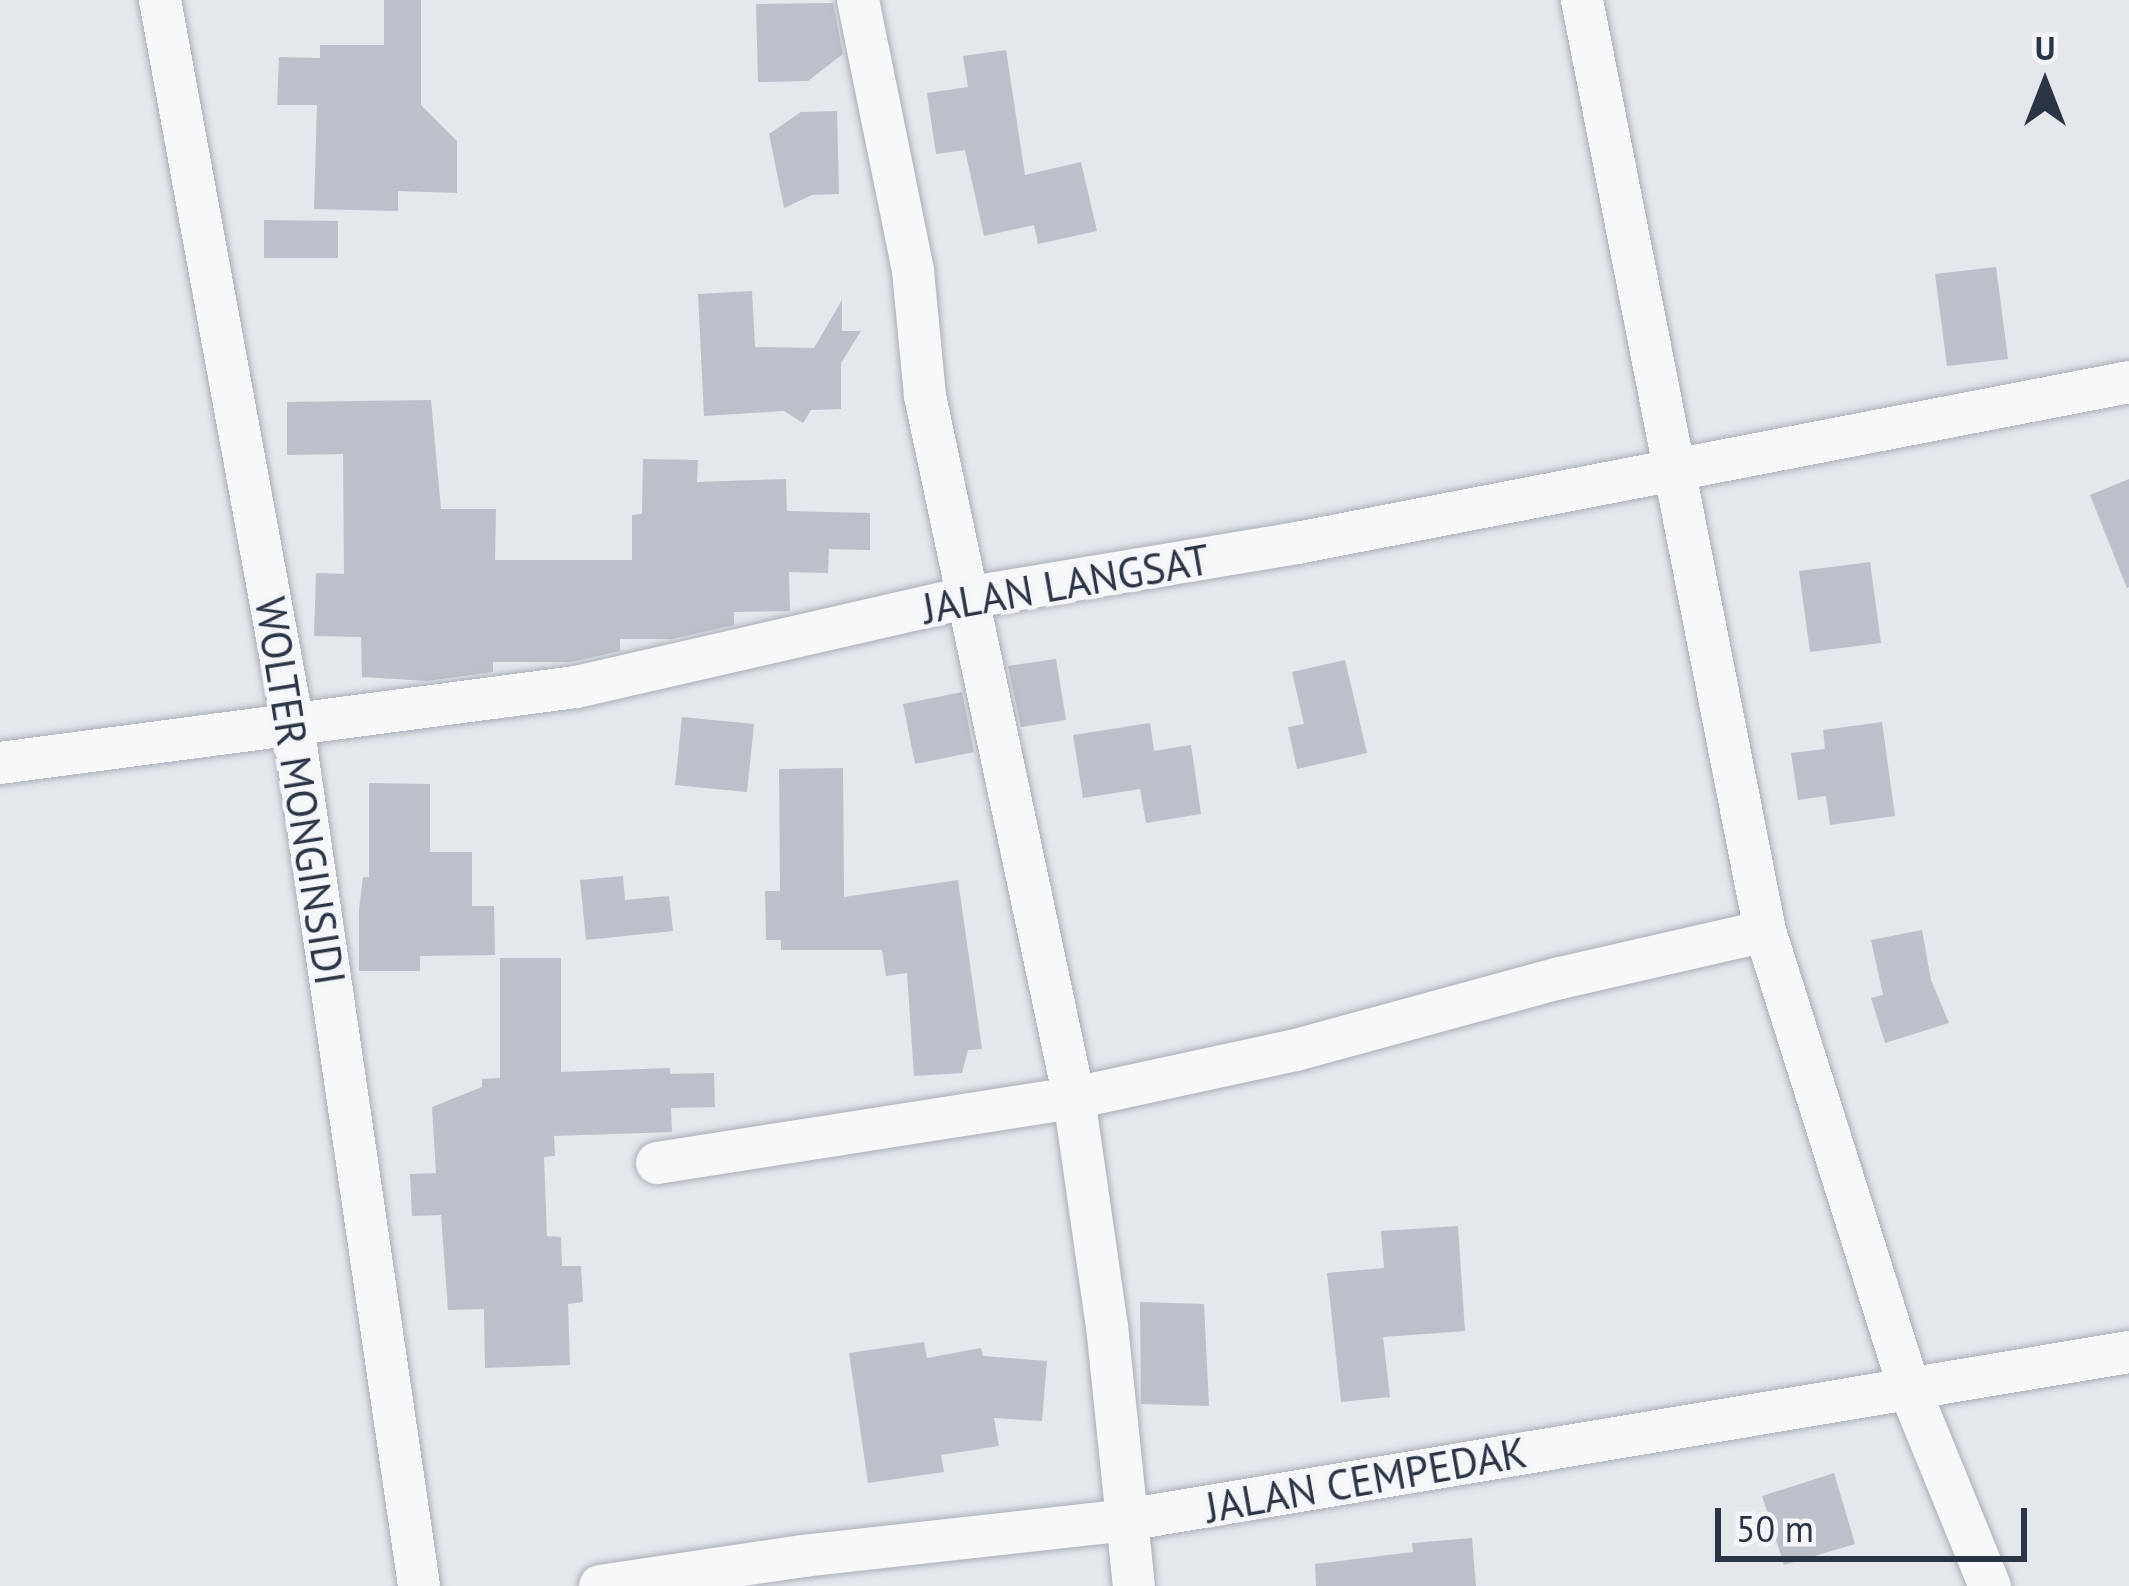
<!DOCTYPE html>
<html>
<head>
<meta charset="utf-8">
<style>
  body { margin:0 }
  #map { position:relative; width:2129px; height:1586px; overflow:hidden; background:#e4e7ec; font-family:"PT Sans",sans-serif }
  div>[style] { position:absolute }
  .building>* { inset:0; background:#bbc0ca }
  .roads { filter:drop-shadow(0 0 3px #a9aeb7) drop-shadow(0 0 3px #a9aeb7) }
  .minor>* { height:42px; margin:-21px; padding:0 21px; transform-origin:21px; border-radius:21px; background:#f7f8fa }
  span { translate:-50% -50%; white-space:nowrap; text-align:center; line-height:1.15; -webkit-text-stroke:9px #f4f6f9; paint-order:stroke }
  .street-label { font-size:42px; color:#2b3445 }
  .north { position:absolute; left:1985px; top:24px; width:120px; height:120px; -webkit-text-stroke:9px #f4f6f9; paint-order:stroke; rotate:0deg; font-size:33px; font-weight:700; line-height:48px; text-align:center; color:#2b3445 }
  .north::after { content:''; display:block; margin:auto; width:42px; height:54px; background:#2b3445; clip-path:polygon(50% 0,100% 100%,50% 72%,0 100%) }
  .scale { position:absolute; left:1715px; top:1508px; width:312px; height:54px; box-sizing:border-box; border:6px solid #2b3445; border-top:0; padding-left:15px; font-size:36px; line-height:42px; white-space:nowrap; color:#2b3445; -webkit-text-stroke:9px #f4f6f9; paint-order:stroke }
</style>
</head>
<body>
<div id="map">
  <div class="building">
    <div style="clip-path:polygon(384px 0,421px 0,421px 105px,457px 141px,457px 193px,398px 191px,398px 211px,314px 209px,317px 105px,277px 105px,279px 57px,320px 58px,320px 45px,384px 45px)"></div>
    <div style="clip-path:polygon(833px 3px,843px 54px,808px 81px,758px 82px,756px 4px)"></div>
    <div style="clip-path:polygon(1006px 50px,1025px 175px,1081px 162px,1097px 231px,1038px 244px,1034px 225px,984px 236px,965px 150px,936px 154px,927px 93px,968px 87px,963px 56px)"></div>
    <div style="clip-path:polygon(837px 111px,839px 194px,812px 195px,784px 208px,769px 134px,801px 112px)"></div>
    <div style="clip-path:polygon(264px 220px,338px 221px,338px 258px,264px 258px)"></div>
    <div style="clip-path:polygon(1996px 267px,2008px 359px,1947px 366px,1935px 274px)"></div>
    <div style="clip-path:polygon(752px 291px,755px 347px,814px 348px,842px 300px,842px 331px,861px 331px,841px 363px,841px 409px,811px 410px,803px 423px,784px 411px,704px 416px,698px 294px)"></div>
    <div style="clip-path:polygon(431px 400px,441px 509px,496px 509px,495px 560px,632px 560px,632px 515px,642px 514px,643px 459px,698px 460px,697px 482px,786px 479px,787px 511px,870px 513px,870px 550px,829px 549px,828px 573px,789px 572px,790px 611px,734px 612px,734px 625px,672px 639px,620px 639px,620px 651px,571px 662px,493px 662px,493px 672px,427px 681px,362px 677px,361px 637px,314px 636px,316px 573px,344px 574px,343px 454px,287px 455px,287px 402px)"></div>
    <div style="clip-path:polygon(2129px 479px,2129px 587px,2127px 588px,2090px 495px)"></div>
    <div style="clip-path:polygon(1870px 562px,1881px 643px,1810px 652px,1799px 571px)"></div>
    <div style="clip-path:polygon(1056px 659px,1066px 720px,1021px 727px,1008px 666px)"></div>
    <div style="clip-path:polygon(1345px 660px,1367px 753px,1297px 769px,1288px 727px,1304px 724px,1292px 672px)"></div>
    <div style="clip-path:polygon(962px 692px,974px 752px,915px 764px,903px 704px)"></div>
    <div style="clip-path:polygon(682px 717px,754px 724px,747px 792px,675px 785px)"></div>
    <div style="clip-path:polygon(1882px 722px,1895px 816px,1830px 825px,1826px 796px,1798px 800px,1791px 753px,1825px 749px,1823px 730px)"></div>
    <div style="clip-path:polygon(1150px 723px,1154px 751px,1191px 745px,1201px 814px,1146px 823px,1140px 789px,1083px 798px,1073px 735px)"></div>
    <div style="clip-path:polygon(843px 768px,844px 897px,958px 880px,982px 1049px,968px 1050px,962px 1073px,914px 1076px,907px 973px,886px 976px,882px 950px,781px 950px,781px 940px,766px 940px,765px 891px,780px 891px,779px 769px)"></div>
    <div style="clip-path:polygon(369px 783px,430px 784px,430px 852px,472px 852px,472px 906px,494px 906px,495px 955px,420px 956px,420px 971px,359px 971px,359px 909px,363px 877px,369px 877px)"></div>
    <div style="clip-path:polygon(623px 876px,625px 900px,669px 896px,673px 931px,586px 940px,580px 880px)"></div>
    <div style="clip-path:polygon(1922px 930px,1931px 980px,1949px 1023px,1885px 1043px,1871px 998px,1883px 995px,1871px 940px)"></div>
    <div style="clip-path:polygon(500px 958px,561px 958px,561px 1072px,670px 1068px,670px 1074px,714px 1073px,715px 1107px,671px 1108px,672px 1132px,554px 1136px,555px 1156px,544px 1157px,547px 1236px,561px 1237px,562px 1266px,581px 1266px,583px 1302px,568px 1304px,570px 1365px,485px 1368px,484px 1309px,448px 1310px,441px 1215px,412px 1216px,410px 1174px,436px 1173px,432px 1107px,482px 1087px,482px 1079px,500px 1078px)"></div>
    <div style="clip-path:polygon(1458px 1226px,1465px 1331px,1383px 1337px,1390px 1397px,1341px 1402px,1327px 1273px,1384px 1268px,1381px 1231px)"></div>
    <div style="clip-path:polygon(1140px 1302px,1204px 1304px,1209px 1406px,1141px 1404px)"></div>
    <div style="clip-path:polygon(924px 1342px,927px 1358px,981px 1348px,983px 1356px,1047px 1361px,1042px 1421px,994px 1418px,999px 1446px,941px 1455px,944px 1472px,868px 1483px,849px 1353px)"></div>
    <div style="clip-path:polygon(1834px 1473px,1855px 1544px,1784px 1565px,1762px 1496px)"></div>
    <div style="clip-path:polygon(1472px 1538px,1476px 1586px,1316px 1586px,1315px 1564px,1413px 1552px,1412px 1543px)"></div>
  </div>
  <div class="roads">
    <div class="minor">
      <div style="left:160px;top:0;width:737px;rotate:79.6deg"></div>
      <div style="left:293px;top:725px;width:870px;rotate:81.67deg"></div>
      <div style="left:858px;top:0;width:277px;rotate:78.5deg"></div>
      <div style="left:913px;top:271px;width:126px;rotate:84.5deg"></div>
      <div style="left:925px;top:396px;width:718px;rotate:78.02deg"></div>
      <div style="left:1074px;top:1098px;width:230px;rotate:81.8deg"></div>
      <div style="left:1107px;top:1326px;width:261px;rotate:84.1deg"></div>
      <div style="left:1582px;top:0;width:949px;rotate:78.88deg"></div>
      <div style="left:1765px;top:931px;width:479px;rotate:72.5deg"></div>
      <div style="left:1909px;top:1388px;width:214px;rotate:67.8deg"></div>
      <div style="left:0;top:763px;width:581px;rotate:-7.52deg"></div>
      <div style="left:576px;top:687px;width:399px;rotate:-12.9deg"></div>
      <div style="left:965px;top:598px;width:337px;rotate:-9.4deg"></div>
      <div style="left:1297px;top:543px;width:847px;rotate:-10.95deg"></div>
      <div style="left:657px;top:1163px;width:422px;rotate:-8.9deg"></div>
      <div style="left:1074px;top:1098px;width:227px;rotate:-12.2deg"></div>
      <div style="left:1296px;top:1050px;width:274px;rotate:-15.3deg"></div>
      <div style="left:1560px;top:978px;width:210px;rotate:-12.9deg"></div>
      <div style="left:600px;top:1586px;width:204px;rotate:-8.4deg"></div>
      <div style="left:802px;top:1556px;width:326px;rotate:-6.3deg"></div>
      <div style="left:1126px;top:1520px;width:1017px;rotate:-9.51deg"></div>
    </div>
  </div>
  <div class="street-label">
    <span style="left:1066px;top:584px;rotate:-10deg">JALAN LANGSAT</span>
    <span style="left:300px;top:791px;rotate:81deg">WOLTER MONGINSIDI</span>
    <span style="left:1366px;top:1480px;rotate:-10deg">JALAN CEMPEDAK</span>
  </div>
  <div class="north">U</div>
  <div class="scale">50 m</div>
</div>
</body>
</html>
